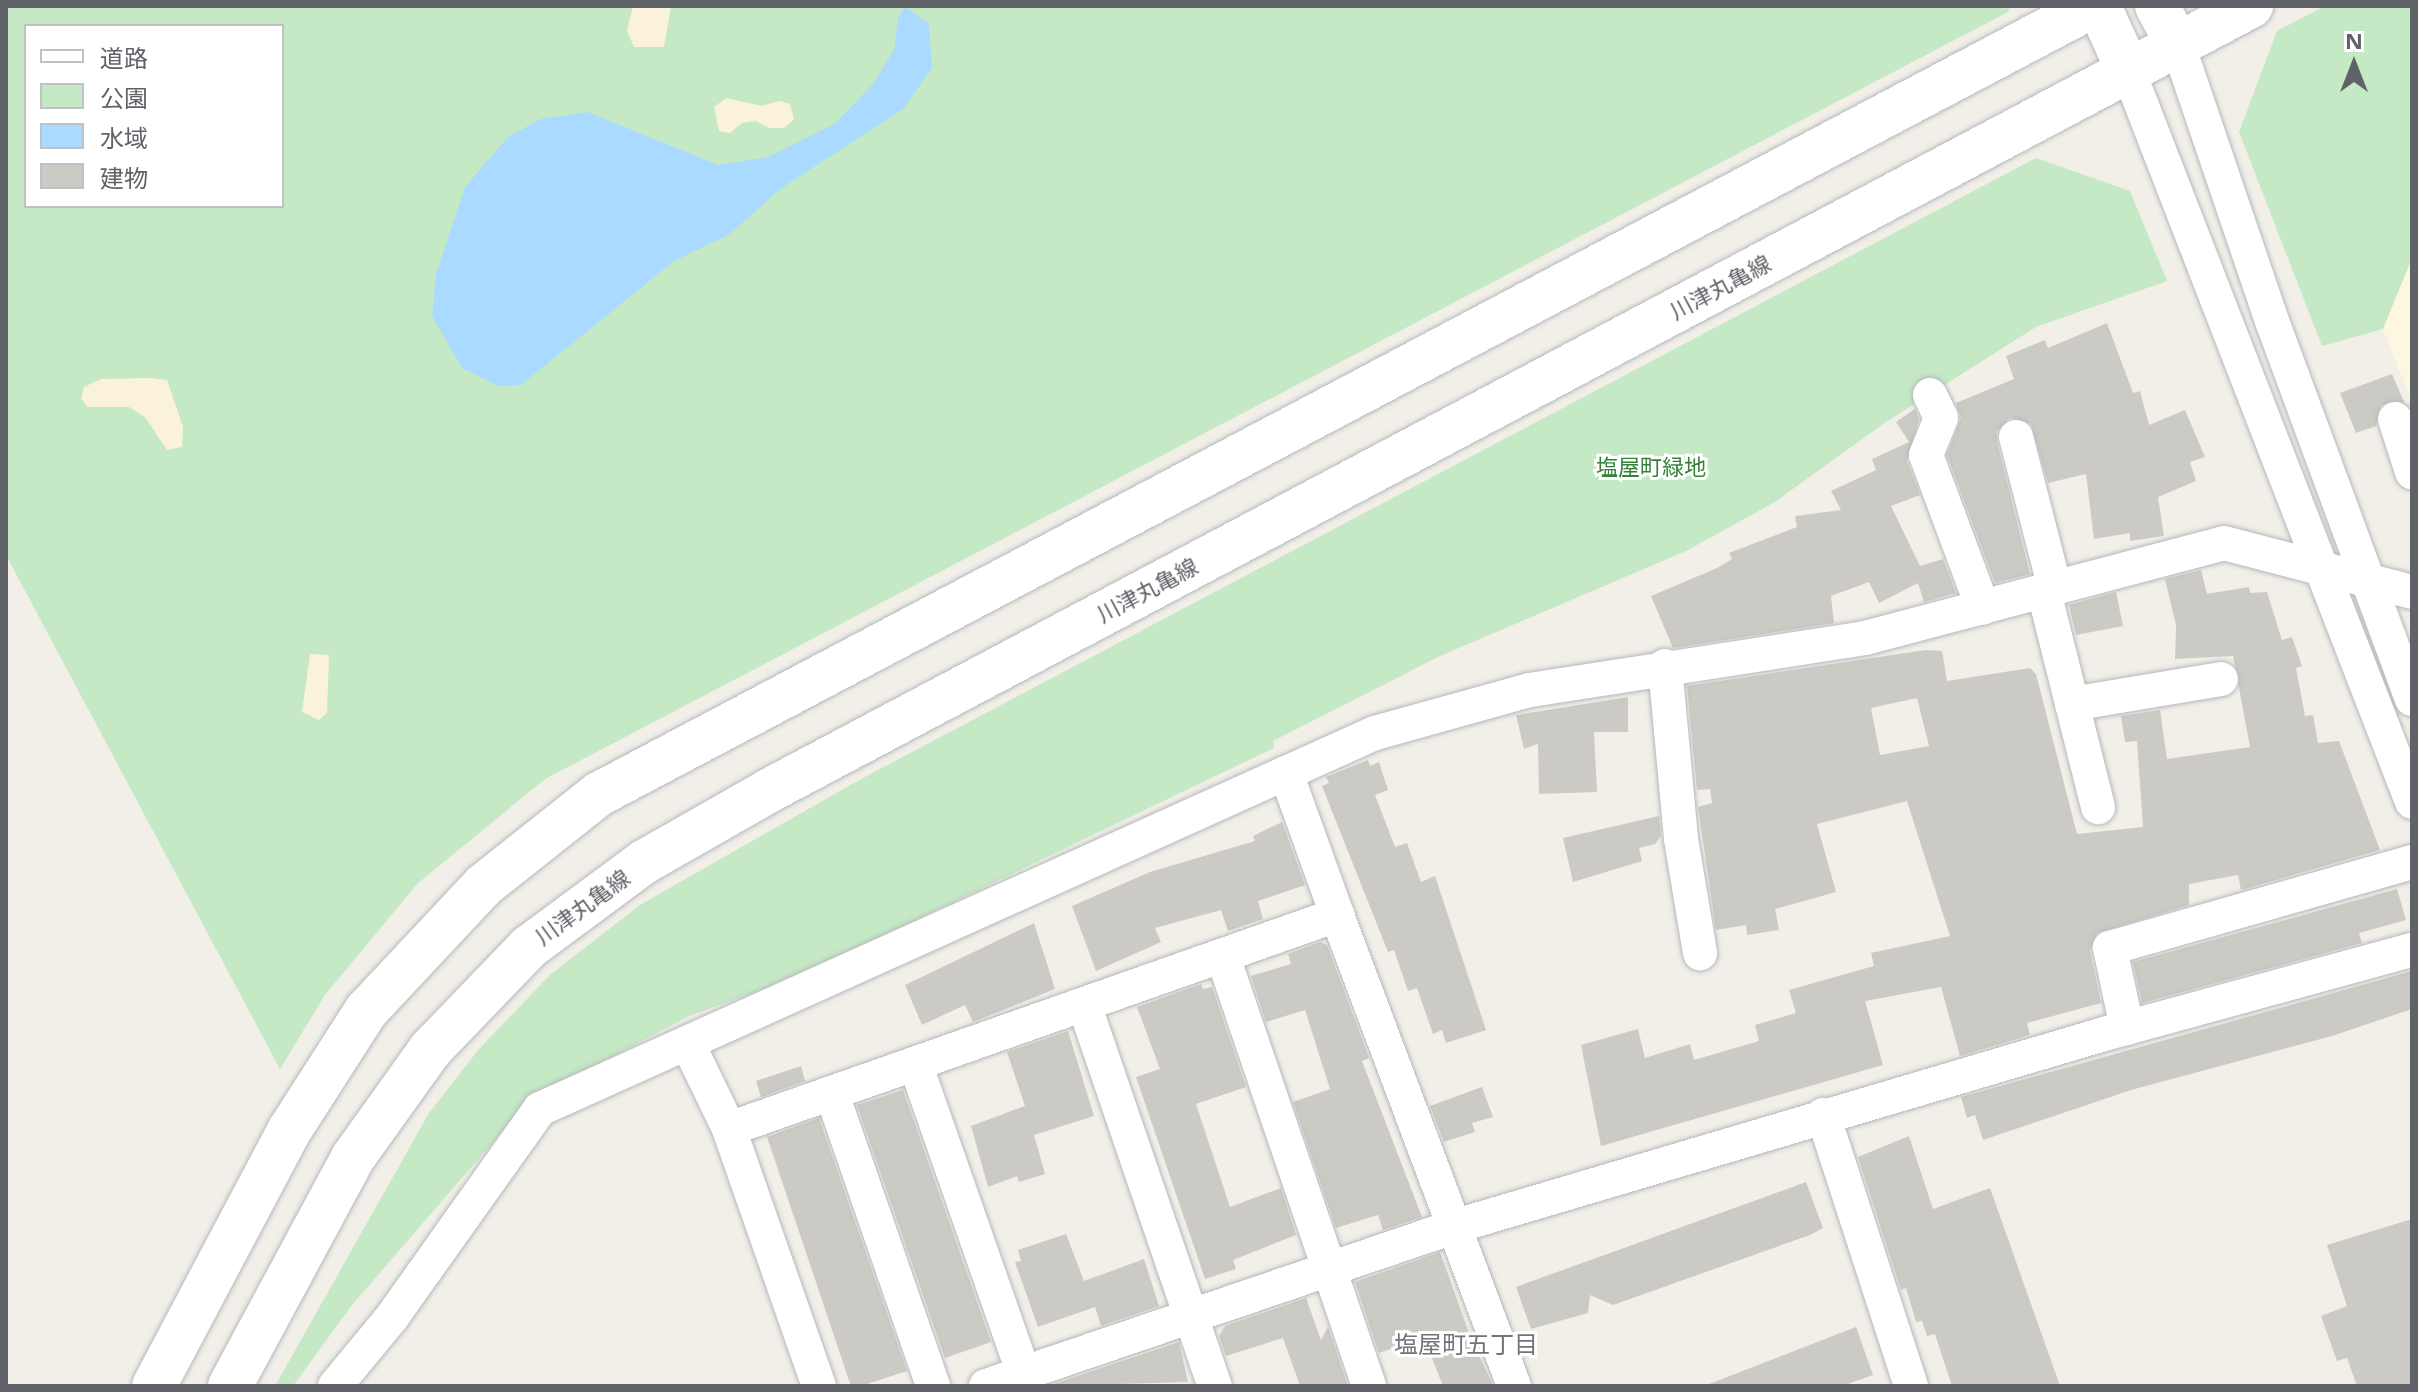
<!DOCTYPE html>
<html>
<head>
<meta charset="utf-8">
<style>
  body { margin:0 }
  #map { position:relative; width:2418px; height:1392px; overflow:hidden; background:#f1efe8; font-family:"Noto Sans","Noto Sans JP",sans-serif }
  div>[style] { position:absolute }
  .commercial>* { inset:0; background:#fef7e0 }
  .green>* { inset:0; background:#c5e8c5 }
  .sand>* { inset:0; background:#fbf3d9 }
  .water>* { inset:0; background:#aadaff }
  .building>* { inset:0; background:#cccac5 }
  .roads { filter:drop-shadow(0 0 2px #b5b8bc) drop-shadow(0 0 2px #b5b8bc) }
  .street>* { height:34px; margin:-17px; padding:0 17px; transform-origin:17px; border-radius:17px; background:#fff }
  .secondary>* { height:44px; margin:-22px; padding:0 22px; transform-origin:22px; border-radius:22px; background:#fff }
  span { translate:-50% -50%; white-space:nowrap; text-align:center; line-height:1.15; -webkit-text-stroke:6px #fff; paint-order:stroke }
  .street-label { font-size:22px; color:#5f6368 }
  .park-label { font-size:22px; color:#348238 }
  .neighbourhood-label { font-size:24px; color:#70757a }
  .frame { position:absolute; inset:0; border:8px solid #5f6368; pointer-events:none }
  .legend { position:absolute; left:24px; top:24px; width:260px; height:184px; box-sizing:border-box; background:#fff; border:2px solid #bfc1c3; margin:0; padding:10px 14px; list-style:none; font-size:24px; color:#5f6368 }
  .legend li { display:flex; align-items:center; gap:16px; height:40px }
  .legend b { width:40px; border:2px solid #bfc1c3 }
  .north { position:absolute; left:2314px; top:24px; width:80px; height:80px; -webkit-text-stroke:6px #fff; paint-order:stroke; rotate:0deg; font-size:22px; font-weight:700; line-height:32px; text-align:center; color:#5f6368 }
  .north::after { content:''; display:block; margin:auto; width:28px; height:36px; background:#5f6368; clip-path:polygon(50% 0,100% 100%,50% 72%,0 100%) }
</style>
</head>
<body>
<div id="map">
  <div class="commercial">
    <div style="clip-path:polygon(2412px 258px,2412px 402px,2383px 329px)"></div>
  </div>
  <div class="green">
    <div style="clip-path:polygon(evenodd,6px 6px,2010px 6px,2008px 12px,545px 779px,417px 884px,325px 995px,280px 1069px,6px 555px,6px 6px,26px 26px,282px 26px,282px 206px,26px 206px,26px 26px)"></div>
    <div style="clip-path:polygon(2325px 6px,2412px 6px,2412px 258px,2383px 329px,2322px 346px,2239px 132px,2277px 31px)"></div>
    <div style="clip-path:polygon(2036px 158px,2130px 191px,2167px 281px,2036px 327px,1886px 422px,1775px 502px,1686px 551px,1440px 656px,1273px 741px,1274px 748px,797px 977px,689px 1016px,570px 1079px,506px 1127px,352px 1305px,293px 1386px,275px 1386px,429px 1113px,479px 1049px,550px 975px,640px 905px,861px 779px)"></div>
  </div>
  <div class="sand">
    <div style="clip-path:polygon(633px 6px,671px 6px,664px 47px,634px 47px,627px 31px)"></div>
    <div style="clip-path:polygon(726px 98px,762px 106px,779px 101px,790px 104px,794px 119px,784px 128px,769px 128px,756px 121px,742px 123px,730px 133px,719px 131px,714px 107px)"></div>
    <div style="clip-path:polygon(152px 378px,167px 380px,183px 427px,182px 447px,167px 450px,145px 417px,129px 407px,87px 407px,81px 398px,84px 387px,101px 379px)"></div>
    <div style="clip-path:polygon(310px 654px,329px 655px,327px 713px,319px 720px,302px 712px)"></div>
  </div>
  <div class="water">
    <div style="clip-path:polygon(905px 7px,929px 24px,932px 68px,903px 109px,780px 189px,730px 234px,674px 261px,521px 385px,498px 386px,462px 368px,432px 316px,436px 274px,465px 187px,508px 137px,541px 119px,588px 112px,718px 165px,768px 157px,836px 123px,874px 83px,894px 50px,898px 17px)"></div>
  </div>
  <div class="building">
    <div style="clip-path:polygon(2107px 323px,2133px 393px,2140px 391px,2149px 425px,2185px 410px,2205px 457px,2190px 462px,2196px 481px,2158px 497px,2164px 536px,2130px 541px,2130px 533px,2094px 539px,2086px 474px,2048px 483px,2031px 424px,2010px 418px,1997px 431px,1997px 442px,2030px 574px,1995px 583px,1947px 455px,1961px 418px,1956px 403px,2014px 379px,2006px 356px,2045px 340px,2048px 348px)"></div>
    <div style="clip-path:polygon(2392px 374px,2404px 402px,2381px 405px,2376px 426px,2356px 433px,2340px 393px)"></div>
    <div style="clip-path:polygon(1915px 409px,1919px 419px,1907px 461px,1920px 495px,1891px 506px,1920px 566px,1943px 559px,1956px 593px,1924px 602px,1918px 583px,1879px 603px,1869px 582px,1831px 596px,1834px 623px,1673px 648px,1651px 596px,1717px 568px,1732px 559px,1729px 553px,1797px 527px,1795px 516px,1841px 510px,1831px 491px,1876px 470px,1872px 459px,1909px 442px,1896px 422px)"></div>
    <div style="clip-path:polygon(evenodd,2201px 570px,2207px 594px,2249px 587px,2250px 593px,2267px 592px,2282px 640px,2292px 637px,2302px 666px,2296px 668px,2305px 716px,2313px 715px,2318px 743px,2339px 741px,2380px 850px,2241px 890px,2238px 875px,2189px 884px,2189px 905px,2097px 933px,2090px 951px,2101px 1003px,2027px 1023px,2030px 1035px,1960px 1056px,1941px 987px,1865px 1001px,1883px 1065px,1601px 1146px,1581px 1045px,1638px 1029px,1645px 1058px,1690px 1044px,1694px 1060px,1759px 1041px,1755px 1025px,1796px 1013px,1789px 990px,1874px 966px,1871px 953px,1950px 936px,1907px 801px,1817px 824px,1836px 892px,1775px 909px,1779px 930px,1747px 935px,1746px 925px,1716px 930px,1698px 807px,1712px 803px,1710px 789px,1697px 790px,1687px 686px,1925px 650px,1942px 651px,1947px 681px,2030px 668px,2036px 674px,2077px 834px,2143px 827px,2137px 741px,2125px 742px,2121px 716px,2160px 710px,2167px 759px,2250px 747px,2233px 656px,2175px 659px,2176px 625px,2165px 579px,2201px 570px,1917px 698px,1929px 746px,1880px 755px,1871px 708px,1917px 698px)"></div>
    <div style="clip-path:polygon(2116px 592px,2123px 626px,2076px 635px,2069px 605px)"></div>
    <div style="clip-path:polygon(1628px 697px,1628px 732px,1594px 732px,1597px 792px,1539px 794px,1538px 744px,1524px 749px,1516px 715px)"></div>
    <div style="clip-path:polygon(1368px 760px,1370px 766px,1379px 762px,1388px 790px,1375px 795px,1395px 847px,1407px 843px,1421px 882px,1435px 876px,1486px 1030px,1446px 1043px,1442px 1030px,1433px 1034px,1417px 988px,1408px 991px,1394px 950px,1388px 952px,1322px 786px,1329px 783px,1326px 777px)"></div>
    <div style="clip-path:polygon(1659px 816px,1661px 836px,1655px 844px,1639px 848px,1642px 861px,1573px 882px,1563px 838px)"></div>
    <div style="clip-path:polygon(1282px 822px,1305px 885px,1258px 901px,1263px 919px,1228px 931px,1221px 910px,1155px 928px,1161px 942px,1096px 971px,1072px 906px,1150px 872px,1255px 841px,1253px 836px)"></div>
    <div style="clip-path:polygon(2397px 889px,2406px 920px,2359px 933px,2362px 943px,2142px 1003px,2133px 962px)"></div>
    <div style="clip-path:polygon(1034px 923px,1055px 989px,973px 1022px,965px 1005px,922px 1025px,905px 985px)"></div>
    <div style="clip-path:polygon(1320px 942px,1327px 945px,1369px 1058px,1362px 1061px,1422px 1217px,1383px 1230px,1378px 1215px,1336px 1228px,1293px 1102px,1330px 1089px,1305px 1010px,1266px 1022px,1251px 976px,1291px 964px,1288px 954px)"></div>
    <div style="clip-path:polygon(2412px 971px,2412px 1009px,2332px 1036px,2131px 1090px,1983px 1140px,1975px 1115px,1967px 1118px,1961px 1097px)"></div>
    <div style="clip-path:polygon(1201px 984px,1203px 989px,1212px 987px,1246px 1087px,1196px 1104px,1230px 1207px,1281px 1188px,1296px 1235px,1233px 1260px,1236px 1269px,1205px 1279px,1136px 1077px,1160px 1069px,1137px 1007px)"></div>
    <div style="clip-path:polygon(1068px 1031px,1094px 1116px,1034px 1135px,1045px 1174px,1019px 1182px,1017px 1176px,988px 1187px,971px 1126px,1025px 1106px,1007px 1052px)"></div>
    <div style="clip-path:polygon(801px 1066px,805px 1081px,761px 1097px,756px 1081px)"></div>
    <div style="clip-path:polygon(1482px 1087px,1493px 1117px,1472px 1123px,1475px 1132px,1444px 1142px,1430px 1106px)"></div>
    <div style="clip-path:polygon(903px 1090px,991px 1342px,945px 1358px,857px 1105px)"></div>
    <div style="clip-path:polygon(819px 1118px,907px 1371px,861px 1386px,851px 1386px,767px 1137px)"></div>
    <div style="clip-path:polygon(1909px 1136px,1933px 1209px,1990px 1188px,2060px 1386px,1952px 1386px,1935px 1334px,1927px 1336px,1922px 1321px,1916px 1322px,1906px 1288px,1901px 1290px,1858px 1157px)"></div>
    <div style="clip-path:polygon(1806px 1182px,1823px 1228px,1810px 1235px,1613px 1305px,1590px 1295px,1588px 1313px,1531px 1329px,1516px 1287px)"></div>
    <div style="clip-path:polygon(2412px 1219px,2412px 1386px,2357px 1386px,2347px 1358px,2337px 1361px,2321px 1316px,2347px 1306px,2327px 1245px)"></div>
    <div style="clip-path:polygon(1066px 1234px,1084px 1281px,1144px 1259px,1159px 1306px,1101px 1326px,1095px 1307px,1038px 1327px,1015px 1262px,1021px 1261px,1018px 1250px)"></div>
    <div style="clip-path:polygon(1440px 1252px,1469px 1333px,1493px 1386px,1443px 1386px,1424px 1338px,1379px 1353px,1355px 1282px)"></div>
    <div style="clip-path:polygon(1306px 1298px,1321px 1340px,1328px 1327px,1348px 1386px,1300px 1386px,1283px 1338px,1226px 1356px,1219px 1336px,1225px 1326px)"></div>
    <div style="clip-path:polygon(1856px 1327px,1873px 1375px,1842px 1386px,1704px 1386px)"></div>
    <div style="clip-path:polygon(1179px 1342px,1188px 1382px,1048px 1386px)"></div>
  </div>
  <div class="roads">
    <div class="street">
      <div style="left:2178px;top:45px;width:292px;rotate:71.2deg"></div>
      <div style="left:2272px;top:321px;width:403px;rotate:69.7deg"></div>
      <div style="left:2128px;top:70px;width:785px;rotate:68.79deg"></div>
      <div style="left:1930px;top:395px;width:25px;rotate:64deg"></div>
      <div style="left:1941px;top:418px;width:40px;rotate:112deg"></div>
      <div style="left:1926px;top:455px;width:163px;rotate:69.6deg"></div>
      <div style="left:2395px;top:419px;width:56px;rotate:72.2deg"></div>
      <div style="left:2016px;top:437px;width:157px;rotate:75.6deg"></div>
      <div style="left:2044px;top:592px;width:222px;rotate:75.9deg"></div>
      <div style="left:1665px;top:666px;width:174px;rotate:84.7deg"></div>
      <div style="left:1681px;top:839px;width:116px;rotate:80.5deg"></div>
      <div style="left:2072px;top:704px;width:151px;rotate:-9.5deg"></div>
      <div style="left:1286px;top:773px;width:98px;rotate:-24.2deg"></div>
      <div style="left:1375px;top:733px;width:161px;rotate:-15.5deg"></div>
      <div style="left:1530px;top:690px;width:339px;rotate:-8.8deg"></div>
      <div style="left:1865px;top:638px;width:371px;rotate:-14.8deg"></div>
      <div style="left:2224px;top:543px;width:194px;rotate:14.6deg"></div>
      <div style="left:1223px;top:957px;width:453px;rotate:71.2deg"></div>
      <div style="left:1085px;top:1007px;width:401px;rotate:71.1deg"></div>
      <div style="left:2127px;top:1028px;width:82px;rotate:-102deg"></div>
      <div style="left:2110px;top:948px;width:314px;rotate:-15.9deg"></div>
      <div style="left:688px;top:1044px;width:94px;rotate:64.2deg"></div>
      <div style="left:729px;top:1129px;width:272px;rotate:70.7deg"></div>
      <div style="left:916px;top:1066px;width:339px;rotate:70.7deg"></div>
      <div style="left:832px;top:1094px;width:309px;rotate:70.9deg"></div>
      <div style="left:1823px;top:1115px;width:285px;rotate:72deg"></div>
      <div style="left:729px;top:1129px;width:645px;rotate:-19.39deg"></div>
      <div style="left:1337px;top:915px;width:503px;rotate:69.4deg"></div>
      <div style="left:335px;top:1386px;width:89px;rotate:-50.4deg"></div>
      <div style="left:392px;top:1317px;width:255px;rotate:-54.6deg"></div>
      <div style="left:540px;top:1109px;width:818px;rotate:-24.25deg"></div>
      <div style="left:1286px;top:773px;width:151px;rotate:70.2deg"></div>
      <div style="left:986px;top:1386px;width:496px;rotate:-18.8deg"></div>
      <div style="left:1456px;top:1226px;width:676px;rotate:-16.5deg"></div>
      <div style="left:2104px;top:1034px;width:319px;rotate:-15.3deg"></div>
    </div>
    <div class="secondary">
      <div style="left:2099px;top:6px;width:70px;rotate:65.6deg"></div>
      <div style="left:2157px;top:6px;width:44px;rotate:61.7deg"></div>
      <div style="left:154px;top:1386px;width:289px;rotate:-62.1deg"></div>
      <div style="left:289px;top:1131px;width:143px;rotate:-57.3deg"></div>
      <div style="left:366px;top:1011px;width:173px;rotate:-46.9deg"></div>
      <div style="left:484px;top:885px;width:147px;rotate:-38.4deg"></div>
      <div style="left:599px;top:794px;width:1688px;rotate:-27.82deg"></div>
      <div style="left:230px;top:1386px;width:258px;rotate:-61.7deg"></div>
      <div style="left:352px;top:1159px;width:134px;rotate:-54.4deg"></div>
      <div style="left:430px;top:1050px;width:143px;rotate:-46.1deg"></div>
      <div style="left:529px;top:947px;width:143px;rotate:-36.5deg"></div>
      <div style="left:644px;top:862px;width:145px;rotate:-29.7deg"></div>
      <div style="left:770px;top:790px;width:1676px;rotate:-27.9deg"></div>
    </div>
  </div>
  <div class="street-label">
    <span style="left:1720px;top:287px;rotate:-28deg">川津丸亀線</span>
    <span style="left:1147px;top:590px;rotate:-28deg">川津丸亀線</span>
    <span style="left:582px;top:907px;rotate:-36deg">川津丸亀線</span>
  </div>
  <div class="park-label">
    <span style="left:1651px;top:467px">塩屋町緑地</span>
  </div>
  <div class="neighbourhood-label">
    <span style="left:1466px;top:1344px">塩屋町五丁目</span>
  </div>
  <div class="frame"></div>
  <ul class="legend">
  <li><b style="height:10px;background:#fff"></b>道路</li>
  <li><b style="height:22px;background:#c5e8c5"></b>公園</li>
  <li><b style="height:22px;background:#aadaff"></b>水域</li>
  <li><b style="height:22px;background:#cccac5"></b>建物</li>
  </ul>
  <div class="north">N</div>
</div>
</body>
</html>
